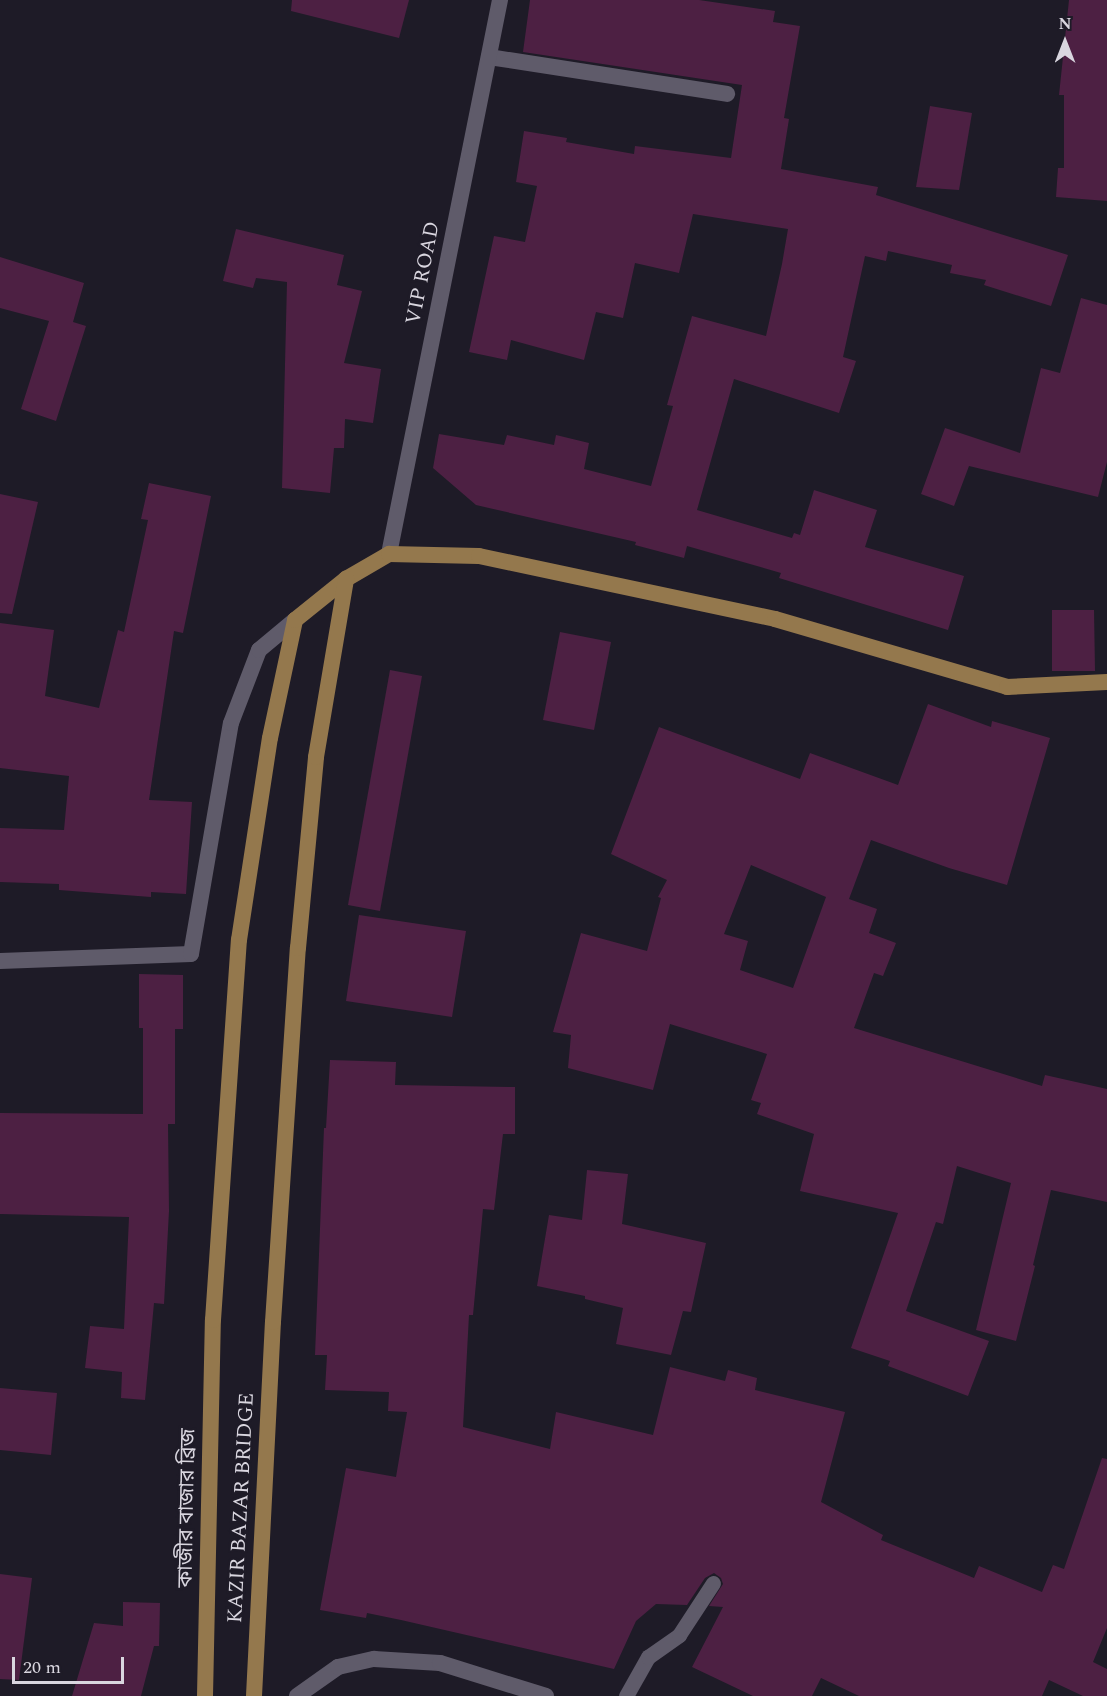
<!DOCTYPE html>
<html>
<head>
<meta charset="utf-8">
<style>
  body { margin:0 }
  #map { position:relative; width:1107px; height:1696px; overflow:hidden; background:#1e1b27; font-family:Spectral,"Noto Sans Bengali",serif }
  div>[style] { position:absolute }
  .building>* { inset:0; background:#4d2043 }
  .service>* { height:15px; margin:-7.5px; padding:0 7.5px; transform-origin:7.5px; border-radius:7.5px; background:#5f5b6a }
  .minor>* { height:16px; margin:-8px; padding:0 8px; transform-origin:8px; border-radius:8px; background:#5f5b6a }
  .tertiary>* { height:16px; margin:-8px; padding:0 8px; transform-origin:8px; border-radius:8px; background:#5f5b6a }
  .primary>* { height:16px; margin:-8px; padding:0 8px; transform-origin:8px; border-radius:8px; background:#94784d }
  span { translate:-50% -50%; white-space:nowrap; text-align:center; line-height:1.15; -webkit-text-stroke:5px #1e1b27; paint-order:stroke }
  .street-label { font-size:21px; color:#d9d6df }
  .north { position:absolute; left:1035px; top:12px; width:60px; height:60px; -webkit-text-stroke:4px #1e1b27; paint-order:stroke; rotate:0deg; font-size:16px; font-weight:700; line-height:24px; text-align:center; color:#d9d6df }
  .north::after { content:''; display:block; margin:auto; width:21px; height:27px; background:#d9d6df; clip-path:polygon(50% 0,100% 100%,50% 72%,0 100%) }
  .scale { position:absolute; left:12px; top:1657px; width:112px; height:27px; box-sizing:border-box; border:3px solid #d9d6df; border-top:0; padding-left:8px; font-size:18px; line-height:21px; white-space:nowrap; color:#d9d6df; -webkit-text-stroke:4px #1e1b27; paint-order:stroke }
</style>
</head>
<body>
<div id="map">
  <div class="building">
    <div style="clip-path:polygon(292px 0,409px 0,399px 38px,291px 11px)"></div>
    <div style="clip-path:polygon(530px 0,699px 0,775px 11px,773px 22px,800px 26px,784px 118px,789px 119px,781px 169px,878px 187px,876px 195px,1068px 255px,1051px 306px,984px 285px,986px 280px,950px 273px,952px 265px,888px 251px,886px 261px,865px 256px,843px 357px,856px 361px,839px 413px,734px 379px,697px 510px,792px 538px,794px 533px,800px 535px,814px 490px,877px 510px,865px 547px,964px 576px,948px 630px,779px 578px,781px 573px,687px 546px,684px 558px,635px 545px,636px 542px,476px 505px,433px 468px,439px 434px,504px 445px,507px 435px,554px 445px,556px 435px,589px 443px,584px 469px,651px 486px,673px 406px,667px 405px,692px 316px,766px 336px,782px 264px,788px 229px,693px 214px,679px 273px,635px 263px,623px 318px,596px 312px,584px 360px,511px 340px,507px 360px,469px 352px,494px 236px,525px 242px,537px 186px,516px 182px,524px 131px,567px 138px,566px 142px,634px 154px,635px 146px,731px 158px,742px 85px,523px 52px)"></div>
    <div style="clip-path:polygon(1069px 0,1107px 0,1107px 201px,1056px 197px,1058px 168px,1064px 168px,1064px 95px,1059px 95px)"></div>
    <div style="clip-path:polygon(930px 106px,972px 113px,959px 190px,916px 187px)"></div>
    <div style="clip-path:polygon(236px 229px,344px 255px,337px 285px,362px 291px,344px 363px,381px 369px,373px 423px,345px 419px,344px 448px,334px 448px,330px 493px,282px 488px,287px 282px,256px 278px,253px 288px,223px 281px)"></div>
    <div style="clip-path:polygon(0 257px,84px 283px,73px 322px,86px 326px,56px 421px,21px 409px,49px 321px,0 308px)"></div>
    <div style="clip-path:polygon(1081px 298px,1107px 305px,1107px 462px,1098px 497px,969px 466px,954px 506px,921px 494px,945px 428px,1020px 453px,1041px 368px,1060px 373px)"></div>
    <div style="clip-path:polygon(149px 483px,211px 496px,183px 633px,174px 631px,149px 800px,192px 802px,186px 894px,151px 892px,151px 897px,59px 890px,59px 884px,0 882px,0 828px,64px 830px,69px 776px,0 768px,0 623px,54px 630px,45px 696px,99px 708px,118px 630px,124px 632px,148px 520px,141px 519px)"></div>
    <div style="clip-path:polygon(0 494px,38px 502px,12px 614px,0 613px)"></div>
    <div style="clip-path:polygon(1052px 610px,1094px 610px,1095px 671px,1052px 671px)"></div>
    <div style="clip-path:polygon(560px 632px,611px 642px,594px 730px,543px 720px)"></div>
    <div style="clip-path:polygon(390px 670px,422px 676px,380px 911px,348px 905px)"></div>
    <div style="clip-path:polygon(evenodd,928px 704px,991px 727px,992px 721px,1050px 738px,1007px 885px,949px 868px,871px 840px,849px 899px,877px 909px,869px 933px,896px 943px,883px 976px,874px 973px,854px 1028px,1042px 1086px,1045px 1075px,1107px 1089px,1107px 1202px,1051px 1190px,1033px 1265px,1035px 1266px,1016px 1341px,976px 1330px,1011px 1183px,957px 1166px,943px 1224px,936px 1222px,906px 1311px,989px 1341px,968px 1396px,888px 1366px,890px 1361px,851px 1348px,898px 1213px,800px 1191px,814px 1134px,757px 1114px,761px 1103px,751px 1100px,767px 1054px,670px 1024px,653px 1090px,568px 1068px,571px 1035px,553px 1032px,581px 933px,647px 951px,661px 898px,658px 897px,667px 880px,611px 854px,659px 727px,800px 779px,810px 753px,898px 785px,928px 704px,751px 865px,826px 897px,793px 988px,740px 970px,748px 941px,724px 934px,751px 865px)"></div>
    <div style="clip-path:polygon(359px 915px,466px 931px,452px 1017px,346px 1001px)"></div>
    <div style="clip-path:polygon(139px 974px,183px 975px,183px 1029px,175px 1029px,175px 1124px,168px 1124px,169px 1211px,164px 1304px,154px 1303px,145px 1400px,121px 1398px,122px 1372px,85px 1368px,90px 1326px,124px 1329px,129px 1217px,0 1214px,0 1113px,143px 1114px,143px 1028px,139px 1028px)"></div>
    <div style="clip-path:polygon(330px 1060px,396px 1062px,395px 1085px,515px 1087px,515px 1134px,503px 1134px,494px 1210px,483px 1209px,473px 1315px,469px 1315px,463px 1427px,550px 1449px,556px 1412px,653px 1435px,670px 1367px,725px 1381px,728px 1370px,757px 1378px,755px 1390px,845px 1412px,821px 1502px,883px 1535px,881px 1540px,974px 1578px,979px 1566px,1042px 1592px,1053px 1565px,1064px 1569px,1102px 1458px,1107px 1459px,1107px 1628px,1093px 1662px,1107px 1669px,1107px 1696px,1083px 1696px,1049px 1680px,1042px 1696px,859px 1696px,821px 1678px,812px 1696px,753px 1696px,692px 1667px,723px 1607px,709px 1606px,723px 1584px,721px 1578px,714px 1573px,705px 1578px,687px 1605px,656px 1604px,636px 1621px,614px 1669px,401px 1620px,367px 1613px,366px 1618px,320px 1610px,346px 1468px,396px 1477px,407px 1412px,388px 1411px,389px 1392px,325px 1390px,327px 1355px,315px 1355px,324px 1128px,326px 1128px)"></div>
    <div style="clip-path:polygon(587px 1170px,628px 1174px,622px 1224px,706px 1243px,691px 1312px,683px 1311px,671px 1355px,616px 1344px,623px 1308px,585px 1299px,585px 1296px,537px 1286px,549px 1215px,582px 1220px)"></div>
    <div style="clip-path:polygon(0 1388px,57px 1393px,51px 1455px,0 1450px)"></div>
    <div style="clip-path:polygon(0 1574px,32px 1578px,19px 1680px,0 1679px)"></div>
    <div style="clip-path:polygon(123px 1602px,160px 1603px,159px 1646px,154px 1646px,141px 1696px,72px 1696px,94px 1623px,123px 1626px)"></div>
  </div>
  <div class="service">
    <div style="left:626px;top:1696px;width:45px;rotate:-60.6deg"></div>
    <div style="left:648px;top:1657px;width:38px;rotate:-35deg"></div>
    <div style="left:679px;top:1635px;width:62px;rotate:-56.8deg"></div>
  </div>
  <div class="minor">
    <div style="left:489px;top:57px;width:241px;rotate:8.8deg"></div>
    <div style="left:0;top:961px;width:191px;rotate:-2.1deg"></div>
    <div style="left:191px;top:954px;width:234px;rotate:-80.2deg"></div>
    <div style="left:231px;top:723px;width:78px;rotate:-69deg"></div>
    <div style="left:259px;top:650px;width:47px;rotate:-39.8deg"></div>
  </div>
  <div class="tertiary">
    <div style="left:389px;top:554px;width:565px;rotate:-78.67deg"></div>
    <div style="left:297px;top:1696px;width:50px;rotate:-35.3deg"></div>
    <div style="left:338px;top:1667px;width:37px;rotate:-13deg"></div>
    <div style="left:374px;top:1659px;width:66px;rotate:3.5deg"></div>
    <div style="left:440px;top:1663px;width:111px;rotate:17.3deg"></div>
  </div>
  <div class="primary">
    <div style="left:205px;top:1696px;width:376px;rotate:-88.8deg"></div>
    <div style="left:213px;top:1320px;width:381px;rotate:-86.1deg"></div>
    <div style="left:239px;top:940px;width:204px;rotate:-81.3deg"></div>
    <div style="left:270px;top:738px;width:121px;rotate:-78deg"></div>
    <div style="left:295px;top:620px;width:65px;rotate:-38.8deg"></div>
    <div style="left:346px;top:579px;width:50px;rotate:-30.2deg"></div>
    <div style="left:389px;top:554px;width:90px;rotate:1.3deg"></div>
    <div style="left:479px;top:556px;width:303px;rotate:12deg"></div>
    <div style="left:775px;top:619px;width:242px;rotate:16.3deg"></div>
    <div style="left:1007px;top:687px;width:100px;rotate:-2.9deg"></div>
    <div style="left:254px;top:1696px;width:374px;rotate:-87.1deg"></div>
    <div style="left:273px;top:1322px;width:375px;rotate:-86.2deg"></div>
    <div style="left:298px;top:948px;width:192px;rotate:-84.6deg"></div>
    <div style="left:316px;top:757px;width:181px;rotate:-80.4deg"></div>
  </div>
  <div class="street-label">
    <span style="left:423px;top:273px;rotate:-79deg">VIP ROAD</span>
    <span style="left:187px;top:1508px;rotate:-89deg">কাজীর বাজার ব্রিজ</span>
    <span style="left:241px;top:1508px;rotate:-87deg">KAZIR BAZAR BRIDGE</span>
  </div>
  <div class="north">N</div>
  <div class="scale">20 m</div>
</div>
</body>
</html>
